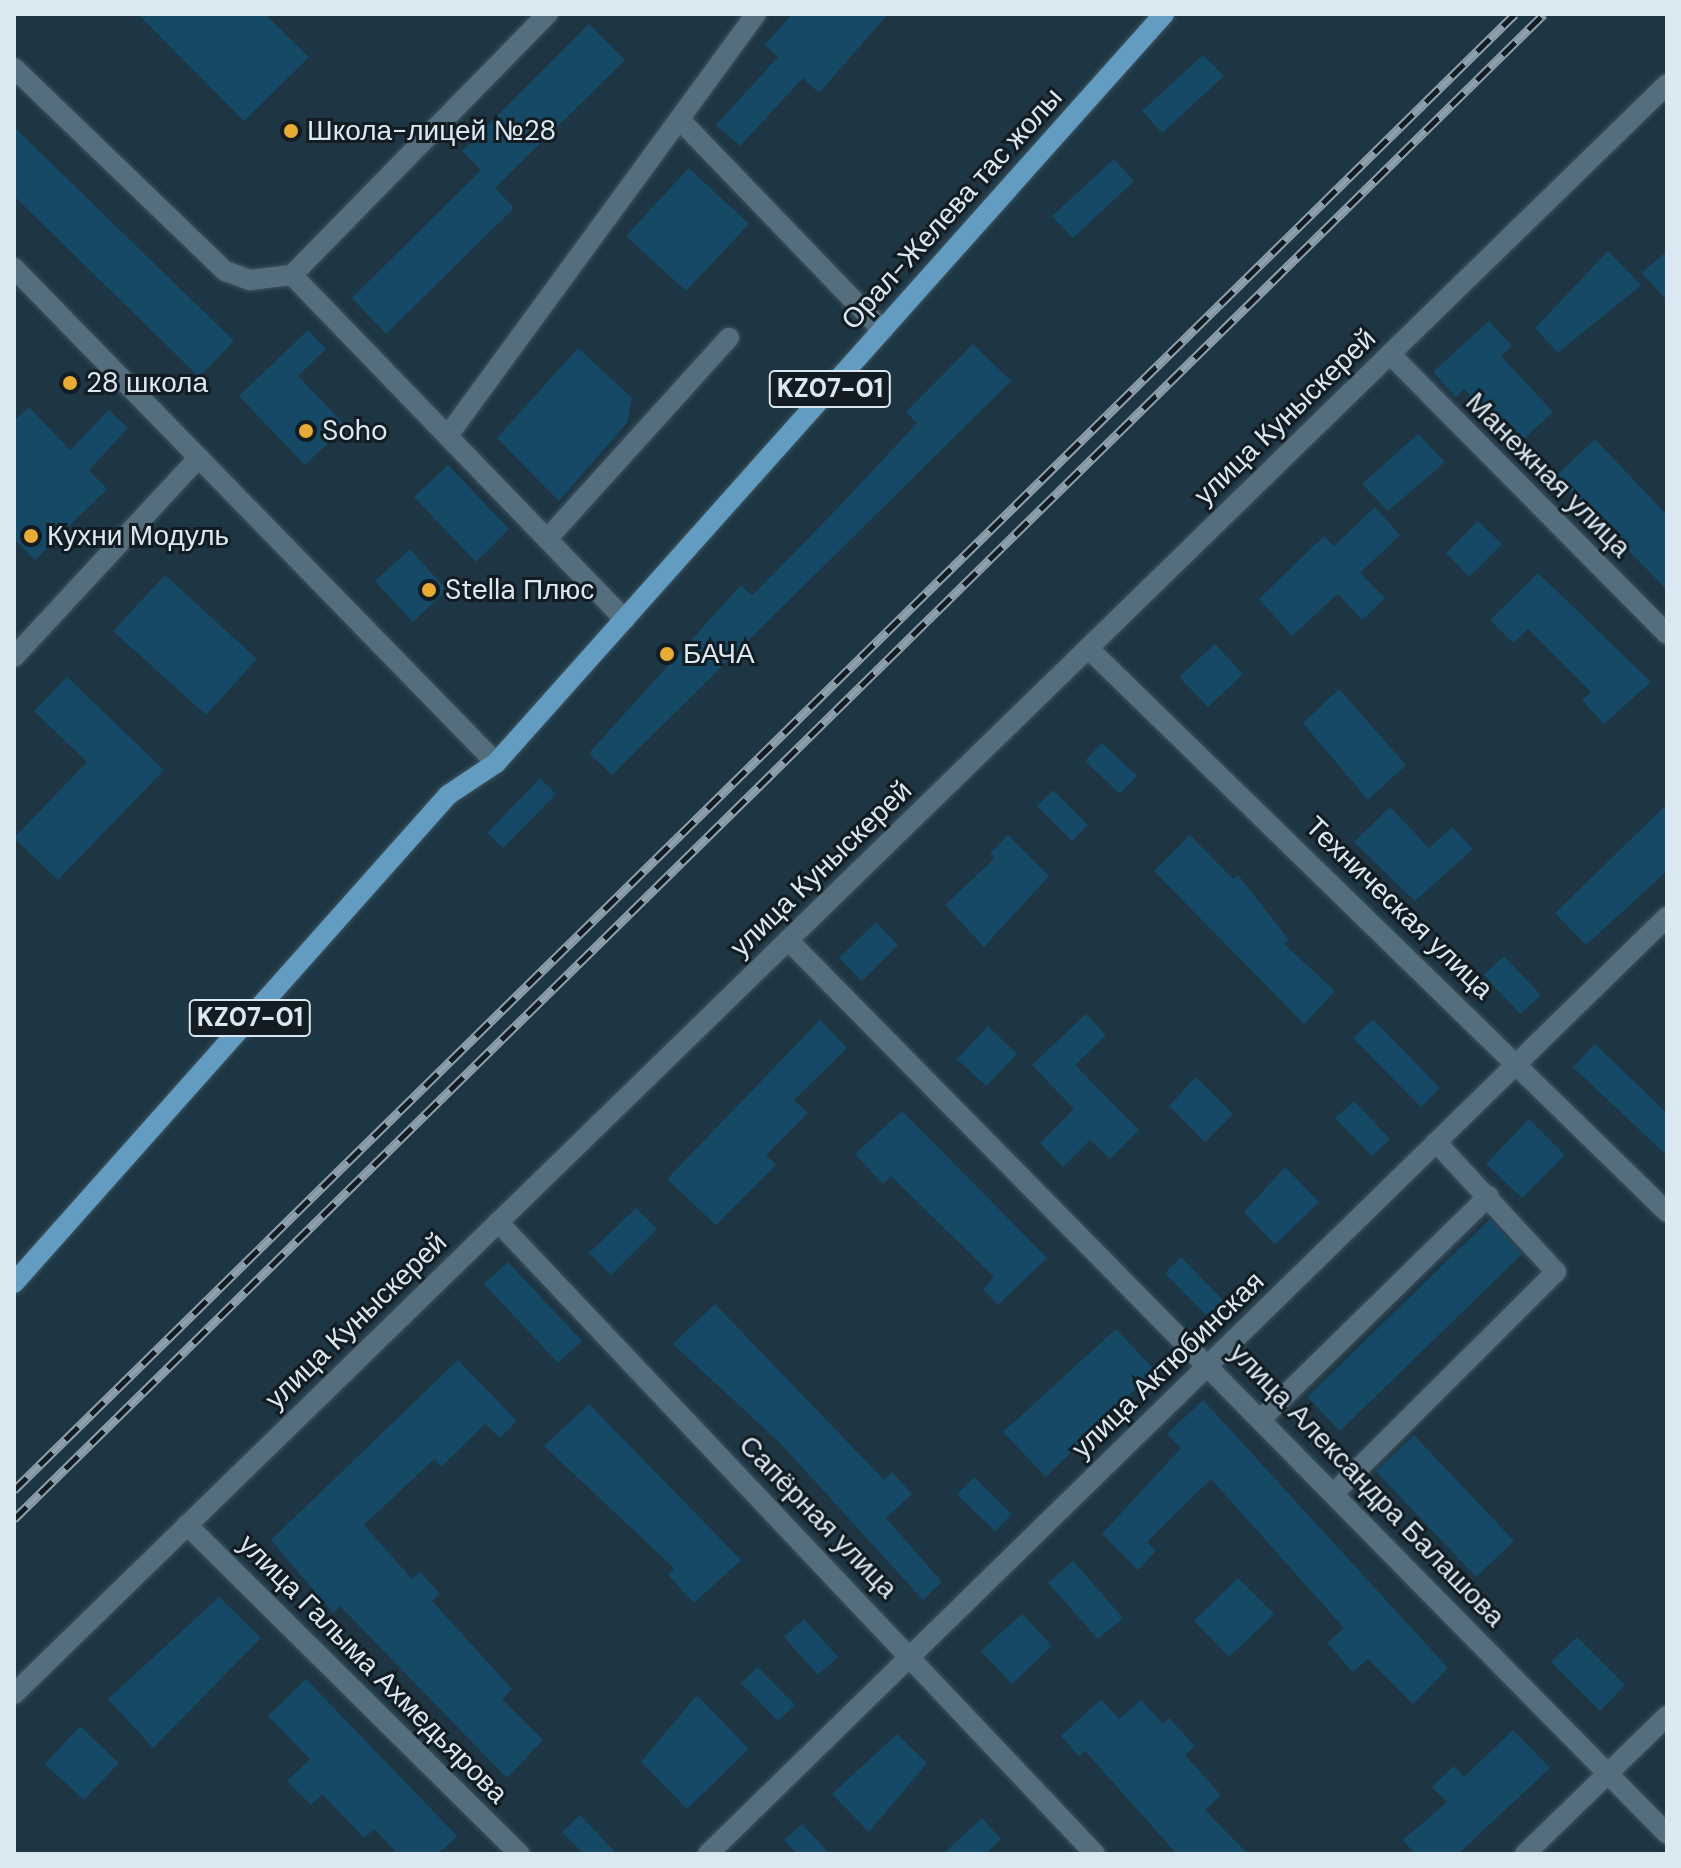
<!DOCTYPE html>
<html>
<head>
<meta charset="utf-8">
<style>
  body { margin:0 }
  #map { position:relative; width:1681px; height:1868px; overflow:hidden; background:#1e3644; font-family:"DM Sans",sans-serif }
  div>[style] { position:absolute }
  .building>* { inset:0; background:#154965 }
  .roads { filter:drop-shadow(0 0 2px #3d525e) drop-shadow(0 0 2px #3d525e) }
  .minor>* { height:20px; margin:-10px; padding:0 10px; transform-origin:10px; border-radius:10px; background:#556e7e }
  .major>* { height:20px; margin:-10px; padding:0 10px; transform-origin:10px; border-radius:10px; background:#629dc1 }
  .rail>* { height:9px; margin-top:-4.5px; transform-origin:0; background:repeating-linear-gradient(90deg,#121c22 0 18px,#8ea0ab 0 36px); box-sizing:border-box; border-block:2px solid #8ea0ab }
  .dots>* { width:22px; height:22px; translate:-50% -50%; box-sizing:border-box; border:4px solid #121c22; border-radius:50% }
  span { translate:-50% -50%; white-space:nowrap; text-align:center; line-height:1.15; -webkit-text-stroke:6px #121c22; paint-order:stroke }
  .shield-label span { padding:2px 6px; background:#121c22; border:2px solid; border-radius:6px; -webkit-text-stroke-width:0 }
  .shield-label { font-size:26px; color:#dae8f1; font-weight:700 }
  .poi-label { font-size:28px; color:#dae8f1 }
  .left { translate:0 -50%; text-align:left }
  .street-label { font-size:28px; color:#dae8f1 }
  .frame { position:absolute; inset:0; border:16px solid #dae8f1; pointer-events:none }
</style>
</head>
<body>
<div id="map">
  <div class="building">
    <div style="clip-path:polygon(138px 14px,265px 14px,309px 57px,244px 121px)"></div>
    <div style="clip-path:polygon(792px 14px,888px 14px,819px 93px,803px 78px,740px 146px,716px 125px,778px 57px,765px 45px)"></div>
    <div style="clip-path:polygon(589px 24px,625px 60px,495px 188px,514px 208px,386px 334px,352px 298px,481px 170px,462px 151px)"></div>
    <div style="clip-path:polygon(1203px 55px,1224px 76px,1162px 133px,1142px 111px)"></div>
    <div style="clip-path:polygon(14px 127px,234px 341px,199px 377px,14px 196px)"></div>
    <div style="clip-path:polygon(1114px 159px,1134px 181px,1073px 238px,1052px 216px)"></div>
    <div style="clip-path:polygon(689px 168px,749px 224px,686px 291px,626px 236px)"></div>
    <div style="clip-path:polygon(1608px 251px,1641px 285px,1558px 353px,1535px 328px)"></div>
    <div style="clip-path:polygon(1667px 251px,1667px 301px,1642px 273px)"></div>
    <div style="clip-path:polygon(1489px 321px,1512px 346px,1501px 356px,1553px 412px,1516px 446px,1464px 389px,1456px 397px,1433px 372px)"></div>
    <div style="clip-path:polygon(308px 330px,326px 349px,298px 376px,346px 426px,305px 465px,239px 396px)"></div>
    <div style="clip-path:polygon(973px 344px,1011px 381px,612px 775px,589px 753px,741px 585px,752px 596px,835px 511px,917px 423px,906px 412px)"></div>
    <div style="clip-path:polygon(578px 348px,632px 398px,627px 423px,559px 501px,497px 438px)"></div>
    <div style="clip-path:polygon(29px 407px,70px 450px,109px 410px,128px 428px,89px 470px,107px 489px,35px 560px,14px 539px,14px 421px)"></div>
    <div style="clip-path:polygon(1418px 434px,1445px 462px,1388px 511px,1362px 484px)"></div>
    <div style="clip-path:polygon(1595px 439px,1667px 515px,1667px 590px,1556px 476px)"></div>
    <div style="clip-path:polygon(448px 465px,509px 529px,476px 562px,414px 497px)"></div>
    <div style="clip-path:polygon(1375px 507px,1400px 535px,1360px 573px,1385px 598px,1362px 620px,1338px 594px,1292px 636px,1259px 599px,1324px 536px,1334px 546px)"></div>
    <div style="clip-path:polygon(1478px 521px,1502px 544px,1469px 577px,1446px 553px)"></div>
    <div style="clip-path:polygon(410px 549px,447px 590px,413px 622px,375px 581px)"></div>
    <div style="clip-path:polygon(1538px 573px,1651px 682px,1604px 724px,1582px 700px,1591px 692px,1528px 629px,1513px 643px,1490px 620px)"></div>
    <div style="clip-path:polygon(165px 575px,257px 659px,206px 715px,113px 631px)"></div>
    <div style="clip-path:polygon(1215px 644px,1243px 674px,1208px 707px,1179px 677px)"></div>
    <div style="clip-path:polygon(67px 677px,164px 770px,58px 880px,14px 838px,87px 762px,34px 711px)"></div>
    <div style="clip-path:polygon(1339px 689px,1406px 765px,1368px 800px,1303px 723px)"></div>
    <div style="clip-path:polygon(1102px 743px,1137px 776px,1120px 794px,1085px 761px)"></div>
    <div style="clip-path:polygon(540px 778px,556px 794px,503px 848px,487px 833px)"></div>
    <div style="clip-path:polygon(1053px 790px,1088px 825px,1072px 841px,1037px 806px)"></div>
    <div style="clip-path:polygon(1667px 804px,1667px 871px,1586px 945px,1555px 913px)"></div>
    <div style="clip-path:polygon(1390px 807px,1429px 848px,1452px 827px,1473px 849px,1415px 901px,1354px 842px)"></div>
    <div style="clip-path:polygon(1008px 835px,1049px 876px,984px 947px,945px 905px,995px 858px,990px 854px)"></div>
    <div style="clip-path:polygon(1190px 835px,1233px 879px,1238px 875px,1289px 940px,1284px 944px,1335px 991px,1304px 1024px,1154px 871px)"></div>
    <div style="clip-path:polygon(876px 922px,898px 945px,862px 981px,839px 958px)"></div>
    <div style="clip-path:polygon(1504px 956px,1541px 995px,1520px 1014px,1484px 975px)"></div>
    <div style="clip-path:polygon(1086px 1014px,1106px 1035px,1075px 1065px,1139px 1130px,1110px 1159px,1090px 1140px,1063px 1167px,1040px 1143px,1074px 1109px,1032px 1065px)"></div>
    <div style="clip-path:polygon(1373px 1019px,1440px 1088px,1421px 1107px,1353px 1038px)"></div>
    <div style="clip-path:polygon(820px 1020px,847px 1048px,794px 1100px,808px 1113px,766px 1155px,776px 1165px,716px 1225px,667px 1179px)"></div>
    <div style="clip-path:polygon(988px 1026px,1017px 1054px,986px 1086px,957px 1059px)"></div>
    <div style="clip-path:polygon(1595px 1044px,1667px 1113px,1667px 1156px,1573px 1067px)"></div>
    <div style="clip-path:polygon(1196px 1077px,1233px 1114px,1205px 1142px,1169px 1106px)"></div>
    <div style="clip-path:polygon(1354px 1101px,1390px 1139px,1372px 1156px,1335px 1118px)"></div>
    <div style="clip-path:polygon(902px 1111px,1047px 1258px,998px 1305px,983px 1289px,994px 1277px,891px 1176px,883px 1184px,855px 1154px)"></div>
    <div style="clip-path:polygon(1529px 1119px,1565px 1155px,1522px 1198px,1486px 1164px)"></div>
    <div style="clip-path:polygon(1285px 1167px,1319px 1202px,1275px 1245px,1244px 1212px)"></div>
    <div style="clip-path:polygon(636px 1208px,657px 1229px,611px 1275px,589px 1253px)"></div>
    <div style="clip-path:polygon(1490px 1219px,1522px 1254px,1340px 1431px,1307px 1397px)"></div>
    <div style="clip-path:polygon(1181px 1257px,1225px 1302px,1209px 1318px,1165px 1273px)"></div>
    <div style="clip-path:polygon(508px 1262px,582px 1341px,558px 1363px,484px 1284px)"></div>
    <div style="clip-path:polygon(715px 1304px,884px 1480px,892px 1472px,912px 1494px,886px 1518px,942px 1582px,923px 1600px,781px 1444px,673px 1344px)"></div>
    <div style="clip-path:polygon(1116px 1329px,1155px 1370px,1046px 1477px,1003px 1432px)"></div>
    <div style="clip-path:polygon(458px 1360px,517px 1421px,500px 1438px,485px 1424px,441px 1467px,434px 1459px,364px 1525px,412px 1579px,420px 1572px,440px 1594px,432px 1601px,512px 1689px,502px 1699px,543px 1740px,507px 1778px,340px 1606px,333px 1613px,271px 1540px)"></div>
    <div style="clip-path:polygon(1203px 1400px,1448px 1668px,1413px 1704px,1368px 1659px,1353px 1672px,1327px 1643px,1344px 1628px,1211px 1479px,1147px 1542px,1156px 1551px,1138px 1570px,1102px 1534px,1181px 1448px,1167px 1434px)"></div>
    <div style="clip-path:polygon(589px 1404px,741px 1560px,694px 1603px,668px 1575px,675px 1569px,544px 1446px)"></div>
    <div style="clip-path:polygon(1414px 1435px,1514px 1541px,1476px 1577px,1376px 1471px)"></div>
    <div style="clip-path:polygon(974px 1477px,1012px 1514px,995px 1531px,957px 1495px)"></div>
    <div style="clip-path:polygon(1073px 1561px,1123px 1618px,1098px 1639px,1048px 1583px)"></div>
    <div style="clip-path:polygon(1238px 1578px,1274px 1614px,1229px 1657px,1194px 1621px)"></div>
    <div style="clip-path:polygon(219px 1597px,261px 1638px,153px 1748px,108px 1699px)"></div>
    <div style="clip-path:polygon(1022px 1614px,1052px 1646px,1012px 1684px,981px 1651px)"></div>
    <div style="clip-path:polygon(804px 1619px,838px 1657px,818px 1675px,784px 1637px)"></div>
    <div style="clip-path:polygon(1577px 1637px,1625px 1685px,1600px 1711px,1551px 1662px)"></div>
    <div style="clip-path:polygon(758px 1667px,795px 1705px,778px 1721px,741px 1683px)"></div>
    <div style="clip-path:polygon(306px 1679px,457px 1836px,438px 1854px,398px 1854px,374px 1829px,364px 1838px,322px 1794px,311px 1805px,287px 1781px,310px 1759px,268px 1716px)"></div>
    <div style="clip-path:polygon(697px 1695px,749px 1749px,687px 1809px,641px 1762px)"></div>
    <div style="clip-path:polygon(1101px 1699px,1119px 1719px,1141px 1700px,1163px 1724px,1169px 1718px,1195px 1746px,1185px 1755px,1221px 1795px,1205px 1810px,1248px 1854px,1177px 1854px,1085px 1751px,1079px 1756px,1061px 1736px)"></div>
    <div style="clip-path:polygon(80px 1726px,119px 1763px,84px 1800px,45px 1764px)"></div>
    <div style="clip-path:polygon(1513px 1730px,1550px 1768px,1458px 1854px,1415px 1854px,1403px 1840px,1447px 1802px,1432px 1787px,1454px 1766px,1464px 1777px)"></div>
    <div style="clip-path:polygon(897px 1734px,927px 1763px,869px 1832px,832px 1794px)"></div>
    <div style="clip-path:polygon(580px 1815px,617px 1854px,584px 1854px,562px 1832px)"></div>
    <div style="clip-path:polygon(982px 1818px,1001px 1839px,985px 1854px,943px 1854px)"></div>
    <div style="clip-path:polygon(802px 1824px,830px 1854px,797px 1854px,784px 1840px)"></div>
  </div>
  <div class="roads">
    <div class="minor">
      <div style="left:14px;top:68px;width:293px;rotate:43.9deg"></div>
      <div style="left:225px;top:271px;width:27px;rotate:20deg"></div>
      <div style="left:250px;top:280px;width:42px;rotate:-6.8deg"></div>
      <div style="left:292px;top:275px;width:366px;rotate:-45.6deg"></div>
      <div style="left:682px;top:122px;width:289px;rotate:46.1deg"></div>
      <div style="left:14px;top:268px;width:691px;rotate:45.76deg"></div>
      <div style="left:292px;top:275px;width:479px;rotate:46deg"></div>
      <div style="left:1390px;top:354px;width:394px;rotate:45.3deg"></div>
      <div style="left:449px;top:434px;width:520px;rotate:-53.83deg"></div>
      <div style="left:548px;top:538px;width:270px;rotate:-47.9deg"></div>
      <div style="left:1088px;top:648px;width:808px;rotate:44.25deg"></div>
      <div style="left:14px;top:657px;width:272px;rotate:-47.2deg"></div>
      <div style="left:788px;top:940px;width:1254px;rotate:45.48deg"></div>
      <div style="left:498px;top:1222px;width:869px;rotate:46.63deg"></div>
      <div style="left:1263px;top:1417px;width:316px;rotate:-44.4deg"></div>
      <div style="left:1335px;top:1492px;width:312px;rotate:-44.9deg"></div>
      <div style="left:1556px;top:1272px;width:177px;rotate:-132.7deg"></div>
      <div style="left:187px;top:1525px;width:468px;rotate:44.7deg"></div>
      <div style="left:14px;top:1694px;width:2307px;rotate:-44.24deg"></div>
      <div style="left:708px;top:1854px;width:1341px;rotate:-44.34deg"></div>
      <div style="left:1525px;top:1854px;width:198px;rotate:-44.2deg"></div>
    </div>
    <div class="major">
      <div style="left:14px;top:1283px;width:653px;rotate:-48.35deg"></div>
      <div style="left:448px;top:795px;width:58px;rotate:-33.7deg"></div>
      <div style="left:496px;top:763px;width:1004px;rotate:-48.27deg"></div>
    </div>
  </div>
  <div class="rail">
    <div style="left:14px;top:1490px;width:2105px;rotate:-44.52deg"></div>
    <div style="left:14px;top:1519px;width:2146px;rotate:-44.53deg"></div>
  </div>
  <div class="dots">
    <div style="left:291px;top:131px;background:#e7ac36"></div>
    <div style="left:70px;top:383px;background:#e7ac36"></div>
    <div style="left:306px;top:431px;background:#e7ac36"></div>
    <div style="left:31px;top:536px;background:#e7ac36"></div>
    <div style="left:429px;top:590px;background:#e7ac36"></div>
    <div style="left:667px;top:654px;background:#e7ac36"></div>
  </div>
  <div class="shield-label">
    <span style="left:830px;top:389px">KZ07-01</span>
    <span style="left:250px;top:1018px">KZ07-01</span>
  </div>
  <div class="poi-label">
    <span class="left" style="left:307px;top:131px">Школа-лицей №28</span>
    <span class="left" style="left:86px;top:383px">28 школа</span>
    <span class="left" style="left:322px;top:431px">Soho</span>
    <span class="left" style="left:47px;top:536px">Кухни Модуль</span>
    <span class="left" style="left:445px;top:590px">Stella Плюс</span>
    <span class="left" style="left:683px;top:654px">БАЧА</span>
  </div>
  <div class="street-label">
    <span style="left:952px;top:209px;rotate:-48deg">Орал-Желева тас жолы</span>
    <span style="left:1285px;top:417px;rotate:-44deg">улица Куныскерей</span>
    <span style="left:1548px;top:475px;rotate:45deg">Манежная улица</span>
    <span style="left:821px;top:869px;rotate:-44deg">улица Куныскерей</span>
    <span style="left:1399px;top:908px;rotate:44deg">Техническая улица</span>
    <span style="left:356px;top:1321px;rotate:-44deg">улица Куныскерей</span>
    <span style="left:1168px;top:1365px;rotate:-44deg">улица Актюбинская</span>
    <span style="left:1367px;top:1485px;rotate:46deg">улица Александра Балашова</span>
    <span style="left:818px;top:1517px;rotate:46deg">Сапёрная улица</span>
    <span style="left:373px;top:1669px;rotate:45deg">улица Галыма Ахмедьярова</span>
  </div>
  <div class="frame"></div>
</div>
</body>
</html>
